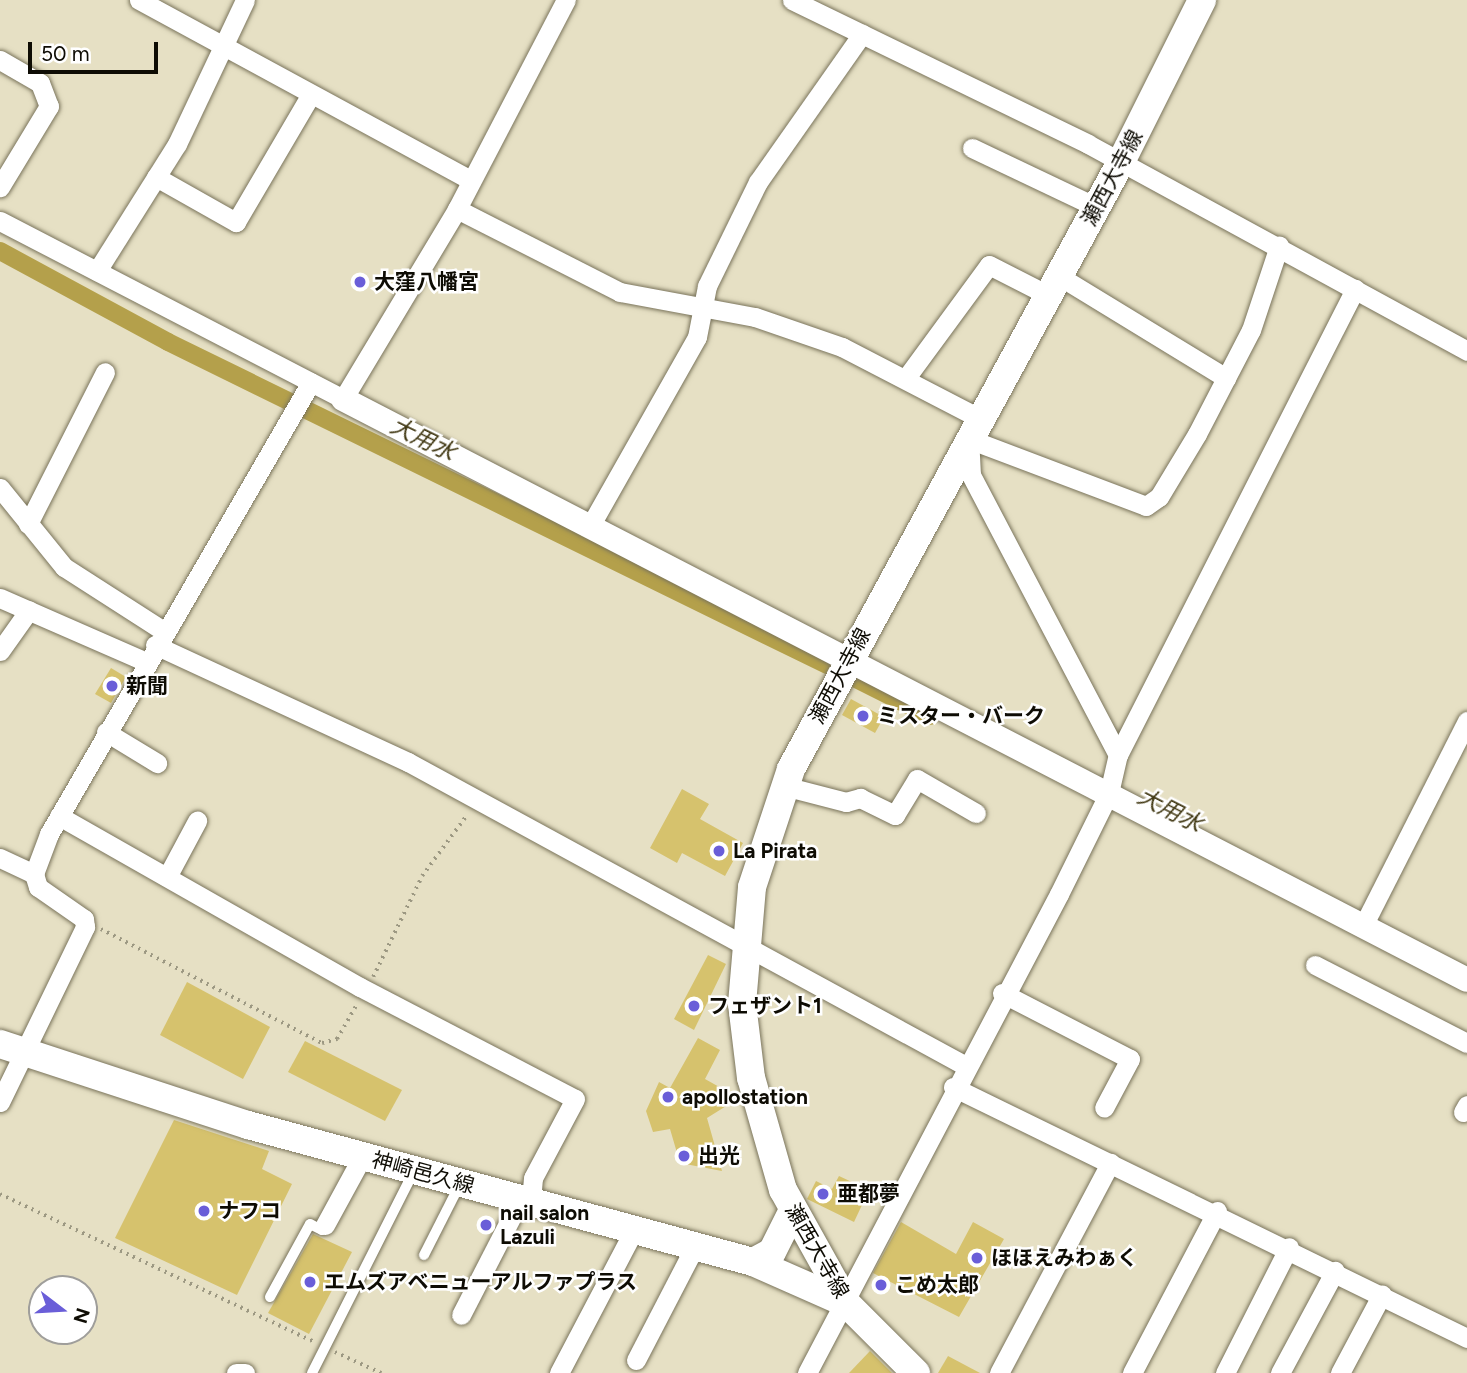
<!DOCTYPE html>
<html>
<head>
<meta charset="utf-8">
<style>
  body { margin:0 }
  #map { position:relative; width:1467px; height:1373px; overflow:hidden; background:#e6e0c4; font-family:Figtree,"Noto Sans JP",sans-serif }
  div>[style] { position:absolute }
  .canal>* { height:18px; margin:-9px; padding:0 9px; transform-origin:9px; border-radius:9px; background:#b4a04b }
  .building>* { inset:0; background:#d6c26d }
  .path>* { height:3.5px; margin-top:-1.75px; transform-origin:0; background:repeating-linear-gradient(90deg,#9c9882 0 2px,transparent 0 7px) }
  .roads { filter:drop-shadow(0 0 2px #7a745b) drop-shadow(0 0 2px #7a745b) }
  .service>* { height:10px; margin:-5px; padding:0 5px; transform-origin:5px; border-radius:5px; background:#fff }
  .minor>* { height:19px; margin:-9.5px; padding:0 9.5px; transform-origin:9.5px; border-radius:9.5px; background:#fff }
  .tertiary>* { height:24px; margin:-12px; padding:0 12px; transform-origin:12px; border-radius:12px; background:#fff }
  .secondary>* { height:28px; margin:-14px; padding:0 14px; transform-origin:14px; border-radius:14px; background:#fff }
  .dots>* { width:19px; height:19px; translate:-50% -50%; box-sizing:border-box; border:4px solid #fff; border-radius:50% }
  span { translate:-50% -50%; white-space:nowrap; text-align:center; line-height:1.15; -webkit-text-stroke:5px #fff; paint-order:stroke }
  .street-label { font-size:21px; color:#0e0c04 }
  .poi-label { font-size:21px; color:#0e0c04; font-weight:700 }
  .left { translate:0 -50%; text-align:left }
  .water-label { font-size:23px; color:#423914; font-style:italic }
  .north { position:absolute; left:28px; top:1275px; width:70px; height:70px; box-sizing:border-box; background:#fff; border:2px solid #9f9e9b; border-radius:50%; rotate:107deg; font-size:19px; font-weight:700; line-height:28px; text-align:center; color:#0e0c04 }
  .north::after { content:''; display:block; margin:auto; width:24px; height:32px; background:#6a5ed8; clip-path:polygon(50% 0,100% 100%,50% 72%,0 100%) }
  .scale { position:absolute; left:28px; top:42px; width:130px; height:32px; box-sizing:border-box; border:4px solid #0e0c04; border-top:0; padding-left:9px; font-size:21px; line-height:24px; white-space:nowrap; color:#0e0c04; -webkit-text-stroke:5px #fff; paint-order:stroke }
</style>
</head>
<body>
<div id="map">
  <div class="canal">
    <div style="left:0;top:251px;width:191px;rotate:28.4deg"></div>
    <div style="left:168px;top:342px;width:734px;rotate:26.11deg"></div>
    <div style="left:852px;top:677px;width:87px;rotate:26.6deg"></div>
  </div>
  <div class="building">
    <div style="clip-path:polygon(111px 668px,126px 677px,111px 703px,95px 694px)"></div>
    <div style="clip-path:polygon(851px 699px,884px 717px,875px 733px,842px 715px)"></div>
    <div style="clip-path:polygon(682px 789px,709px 804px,700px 819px,743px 843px,725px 876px,682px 853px,677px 863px,650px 848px)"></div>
    <div style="clip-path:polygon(708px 955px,726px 964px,694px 1030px,674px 1019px)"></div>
    <div style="clip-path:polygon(187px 982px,270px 1027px,243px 1079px,160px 1035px)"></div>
    <div style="clip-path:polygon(698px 1038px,720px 1050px,705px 1079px,739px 1098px,707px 1118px,722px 1171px,680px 1163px,670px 1129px,653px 1132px,646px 1111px,659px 1082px,670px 1088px)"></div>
    <div style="clip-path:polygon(305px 1041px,402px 1090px,385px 1121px,288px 1072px)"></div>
    <div style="clip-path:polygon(174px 1120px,269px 1151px,262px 1169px,292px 1184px,237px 1295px,115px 1238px)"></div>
    <div style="clip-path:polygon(839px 1176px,869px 1190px,854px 1222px,807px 1199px,816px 1181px,832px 1189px)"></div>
    <div style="clip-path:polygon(901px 1222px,956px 1254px,973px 1222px,1004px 1239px,959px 1317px,873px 1273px)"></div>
    <div style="clip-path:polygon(313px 1234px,352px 1252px,309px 1334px,268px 1313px)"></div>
    <div style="clip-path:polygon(870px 1351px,892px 1373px,849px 1373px)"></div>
    <div style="clip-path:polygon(948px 1356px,980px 1373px,938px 1373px)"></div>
  </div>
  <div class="path">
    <div style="left:101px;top:929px;width:249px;rotate:27.3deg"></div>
    <div style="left:322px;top:1043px;width:16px;rotate:-15deg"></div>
    <div style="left:337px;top:1039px;width:40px;rotate:-60.3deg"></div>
    <div style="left:373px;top:977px;width:112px;rotate:-64.1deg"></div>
    <div style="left:422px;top:876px;width:76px;rotate:-53.6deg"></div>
    <div style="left:0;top:1194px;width:348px;rotate:25.2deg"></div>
    <div style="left:335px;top:1352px;width:51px;rotate:24.5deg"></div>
  </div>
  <div class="roads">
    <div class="service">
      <div style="left:424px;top:1255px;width:80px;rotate:-63.1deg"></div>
      <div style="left:270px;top:1297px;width:83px;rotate:-61.3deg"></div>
      <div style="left:310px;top:1224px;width:13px;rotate:27deg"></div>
      <div style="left:322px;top:1230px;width:6px;rotate:-59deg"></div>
      <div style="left:312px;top:1373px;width:226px;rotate:-63.2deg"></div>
    </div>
    <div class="minor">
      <div style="left:139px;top:0;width:378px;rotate:28.5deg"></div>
      <div style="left:792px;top:0;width:329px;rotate:25.9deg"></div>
      <div style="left:1088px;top:144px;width:432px;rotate:28.6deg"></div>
      <div style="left:0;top:60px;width:46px;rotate:29.9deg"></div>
      <div style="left:40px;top:83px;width:25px;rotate:69deg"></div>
      <div style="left:49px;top:106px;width:95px;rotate:121.2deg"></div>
      <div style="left:972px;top:148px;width:137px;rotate:25.4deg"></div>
      <div style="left:156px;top:177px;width:92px;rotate:29.4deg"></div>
      <div style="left:236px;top:222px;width:148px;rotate:-59.6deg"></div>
      <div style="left:457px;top:209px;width:183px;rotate:27deg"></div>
      <div style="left:620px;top:292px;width:137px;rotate:10.5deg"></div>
      <div style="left:755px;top:317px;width:92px;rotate:19deg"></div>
      <div style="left:842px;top:347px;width:157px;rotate:27.4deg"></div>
      <div style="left:0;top:221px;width:386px;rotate:27.4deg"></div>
      <div style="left:343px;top:399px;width:222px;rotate:-59deg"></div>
      <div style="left:457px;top:209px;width:236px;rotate:-62.5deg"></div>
      <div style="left:97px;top:271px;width:150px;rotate:-57.8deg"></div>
      <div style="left:177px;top:144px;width:159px;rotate:-64.7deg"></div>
      <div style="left:1059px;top:276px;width:196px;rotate:31.4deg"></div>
      <div style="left:906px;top:378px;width:140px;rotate:-53.7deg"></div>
      <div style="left:989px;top:265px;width:66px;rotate:27deg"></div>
      <div style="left:0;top:488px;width:102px;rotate:51deg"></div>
      <div style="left:64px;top:567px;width:117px;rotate:32.7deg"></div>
      <div style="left:28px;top:524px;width:170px;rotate:-63.1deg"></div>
      <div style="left:589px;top:528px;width:219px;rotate:-60.5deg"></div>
      <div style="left:697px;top:337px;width:52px;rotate:-78.9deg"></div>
      <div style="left:707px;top:286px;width:116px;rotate:-63.9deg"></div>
      <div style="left:758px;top:182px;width:181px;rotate:-54.9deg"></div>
      <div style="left:0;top:598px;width:157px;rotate:23.6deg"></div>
      <div style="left:155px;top:645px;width:279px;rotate:24.8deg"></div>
      <div style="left:408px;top:762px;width:633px;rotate:28.59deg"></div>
      <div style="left:0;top:651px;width:50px;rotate:-54.7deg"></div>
      <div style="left:106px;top:732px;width:60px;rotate:31.3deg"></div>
      <div style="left:1118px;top:755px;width:316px;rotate:-117.7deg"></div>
      <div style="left:971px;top:475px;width:36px;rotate:-93deg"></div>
      <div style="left:969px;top:439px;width:189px;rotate:20.7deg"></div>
      <div style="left:1146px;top:506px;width:16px;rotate:-35deg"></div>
      <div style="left:1159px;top:497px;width:74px;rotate:-58.9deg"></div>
      <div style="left:1197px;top:434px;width:117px;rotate:-62.6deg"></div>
      <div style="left:1251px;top:330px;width:89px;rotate:-71.6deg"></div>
      <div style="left:784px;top:786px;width:64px;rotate:14.5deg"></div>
      <div style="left:846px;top:802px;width:15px;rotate:-16deg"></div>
      <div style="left:860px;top:798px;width:39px;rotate:26deg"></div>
      <div style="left:895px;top:815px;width:42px;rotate:-58.6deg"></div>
      <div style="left:917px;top:779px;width:68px;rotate:30deg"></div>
      <div style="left:59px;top:816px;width:346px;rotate:29.6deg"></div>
      <div style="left:360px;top:987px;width:242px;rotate:27.5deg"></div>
      <div style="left:575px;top:1099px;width:89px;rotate:118deg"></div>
      <div style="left:533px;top:1178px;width:25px;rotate:95deg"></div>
      <div style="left:531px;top:1203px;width:16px;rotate:162deg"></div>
      <div style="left:516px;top:1208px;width:120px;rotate:117.2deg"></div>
      <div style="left:0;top:858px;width:38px;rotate:25deg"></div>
      <div style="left:167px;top:877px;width:64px;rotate:-61.8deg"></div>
      <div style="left:1363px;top:926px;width:230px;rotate:-63.1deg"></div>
      <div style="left:1315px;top:965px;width:171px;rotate:27.2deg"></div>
      <div style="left:1002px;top:993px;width:144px;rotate:27.3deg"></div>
      <div style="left:1130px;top:1059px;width:55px;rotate:118deg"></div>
      <div style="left:953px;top:1087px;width:572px;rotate:26.03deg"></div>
      <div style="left:0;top:1102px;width:195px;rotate:-64.1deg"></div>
      <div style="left:85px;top:927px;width:8px;rotate:-97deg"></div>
      <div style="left:84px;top:919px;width:56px;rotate:-145.2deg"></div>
      <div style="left:38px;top:887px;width:14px;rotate:-107deg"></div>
      <div style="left:34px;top:874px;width:43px;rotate:-69.4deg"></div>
      <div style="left:49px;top:834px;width:522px;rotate:-59.9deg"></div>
      <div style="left:1463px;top:1112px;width:8px;rotate:-60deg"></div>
      <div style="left:325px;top:1225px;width:77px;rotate:-61.4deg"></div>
      <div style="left:636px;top:1360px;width:128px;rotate:-62.6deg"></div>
      <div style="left:236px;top:1373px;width:9px"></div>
      <div style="left:559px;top:1373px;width:161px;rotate:-62.3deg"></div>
      <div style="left:807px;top:1373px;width:541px;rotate:-62.25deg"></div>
      <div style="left:1059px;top:894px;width:113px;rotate:-63.7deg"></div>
      <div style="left:1109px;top:793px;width:39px;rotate:-77deg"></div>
      <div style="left:1118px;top:755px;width:523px;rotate:-63.04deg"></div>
      <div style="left:999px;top:1373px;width:238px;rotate:-62.1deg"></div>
      <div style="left:1132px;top:1373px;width:183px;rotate:-62.3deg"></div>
      <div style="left:1225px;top:1373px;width:141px;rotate:-63.1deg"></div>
      <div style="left:1280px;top:1373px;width:116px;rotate:-61.7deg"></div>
      <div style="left:1340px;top:1373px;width:89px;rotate:-62deg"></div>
    </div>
    <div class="tertiary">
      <div style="left:343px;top:399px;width:1265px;rotate:27.33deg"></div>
    </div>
    <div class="secondary">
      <div style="left:0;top:1044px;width:261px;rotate:18.1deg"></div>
      <div style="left:248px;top:1125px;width:523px;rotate:15.18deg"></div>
      <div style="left:753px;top:1262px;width:102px;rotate:23.8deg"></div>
      <div style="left:753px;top:1262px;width:21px;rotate:-28deg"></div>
      <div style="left:772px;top:1252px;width:45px;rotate:-63.4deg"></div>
      <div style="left:916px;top:1373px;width:99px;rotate:-135deg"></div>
      <div style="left:846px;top:1303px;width:129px;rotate:-119.1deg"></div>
      <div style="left:783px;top:1190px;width:116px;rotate:-105.9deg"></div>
      <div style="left:751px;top:1078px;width:75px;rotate:-96.9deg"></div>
      <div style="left:742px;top:1004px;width:117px;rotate:-85.1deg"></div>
      <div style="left:752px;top:887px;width:124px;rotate:-71.7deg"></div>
      <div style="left:791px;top:769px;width:691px;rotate:-61.47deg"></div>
      <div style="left:1121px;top:162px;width:181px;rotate:-63.4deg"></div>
    </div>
  </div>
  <div class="dots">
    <div style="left:360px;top:282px;background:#6a5ed8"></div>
    <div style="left:112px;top:686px;background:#6a5ed8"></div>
    <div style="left:863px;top:716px;background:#6a5ed8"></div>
    <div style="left:719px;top:851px;background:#6a5ed8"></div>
    <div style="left:694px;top:1006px;background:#6a5ed8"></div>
    <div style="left:668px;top:1097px;background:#6a5ed8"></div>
    <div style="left:684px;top:1156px;background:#6a5ed8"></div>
    <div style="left:823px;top:1194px;background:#6a5ed8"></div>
    <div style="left:204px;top:1211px;background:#6a5ed8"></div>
    <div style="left:486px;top:1225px;background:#6a5ed8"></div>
    <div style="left:977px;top:1258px;background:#6a5ed8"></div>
    <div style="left:310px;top:1282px;background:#6a5ed8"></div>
    <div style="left:881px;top:1285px;background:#6a5ed8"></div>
  </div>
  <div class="street-label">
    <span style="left:1112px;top:178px;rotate:-62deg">瀬西大寺線</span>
    <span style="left:840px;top:676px;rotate:-62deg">瀬西大寺線</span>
    <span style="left:423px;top:1173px;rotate:15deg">神崎邑久線</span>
    <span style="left:817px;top:1251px;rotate:60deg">瀬西大寺線</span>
  </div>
  <div class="poi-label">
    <span class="left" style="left:374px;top:282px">大窪八幡宮</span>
    <span class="left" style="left:126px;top:686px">新聞</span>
    <span class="left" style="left:877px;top:716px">ミスター・バーク</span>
    <span class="left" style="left:733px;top:851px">La Pirata</span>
    <span class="left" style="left:708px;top:1006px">フェザント1</span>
    <span class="left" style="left:682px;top:1097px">apollostation</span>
    <span class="left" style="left:698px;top:1156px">出光</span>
    <span class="left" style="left:837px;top:1194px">亜都夢</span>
    <span class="left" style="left:218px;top:1211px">ナフコ</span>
    <span class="left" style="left:500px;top:1225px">nail salon<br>Lazuli</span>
    <span class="left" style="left:991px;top:1258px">ほほえみわぁく</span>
    <span class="left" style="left:324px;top:1282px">エムズアベニューアルファプラス</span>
    <span class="left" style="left:895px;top:1285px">こめ太郎</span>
  </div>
  <div class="water-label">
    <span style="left:423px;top:439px;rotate:26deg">大用水</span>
    <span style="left:1170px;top:810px;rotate:27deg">大用水</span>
  </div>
  <div class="north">N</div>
  <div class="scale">50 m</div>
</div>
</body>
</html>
